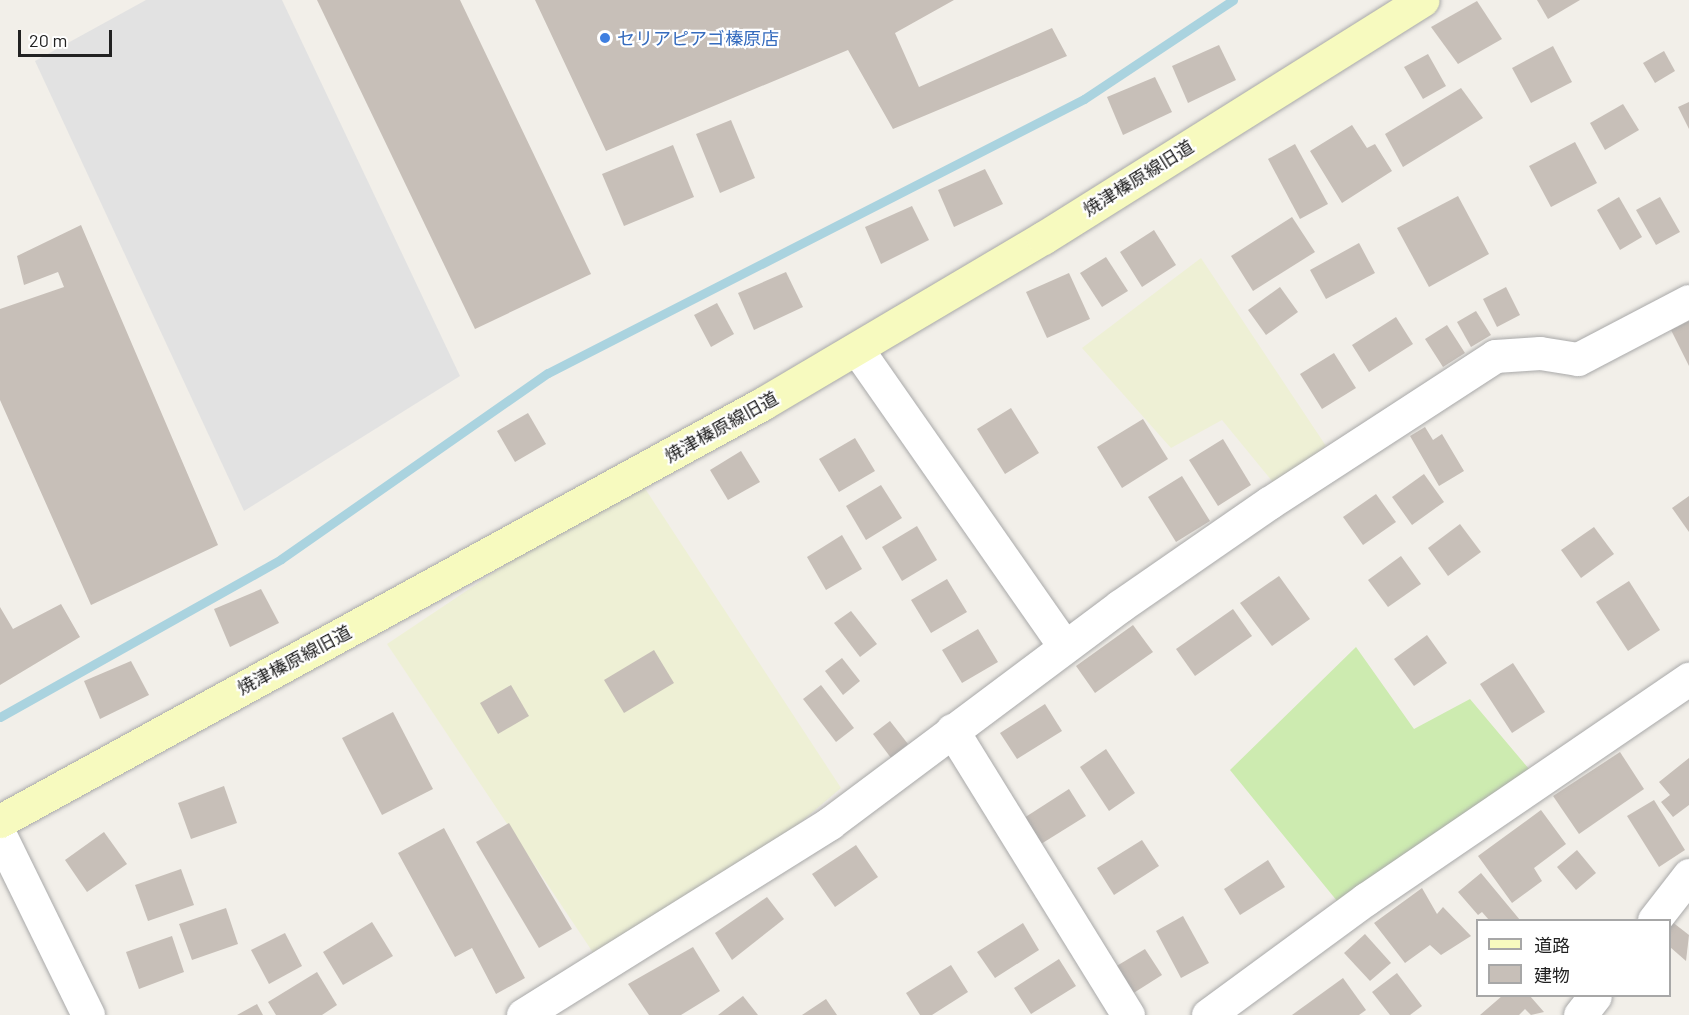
<!DOCTYPE html>
<html>
<head>
<meta charset="utf-8">
<style>
  body { margin:0 }
  #map { position:relative; width:1689px; height:1015px; overflow:hidden; background:#f2efe9; font-family:Barlow,"Noto Sans JP",sans-serif }
  div>[style] { position:absolute }
  .farmland>* { inset:0; background:#eef0d5 }
  .grass>* { inset:0; background:#cdebb0 }
  .parking>* { inset:0; background:#e2e2e2 }
  .stream>* { height:9px; margin:-4.5px; padding:0 4.5px; transform-origin:4.5px; border-radius:4.5px; background:#aad3df }
  .building>* { inset:0; background:#c7bfb8 }
  .roads { filter:drop-shadow(0 0 2px #a9a9a9) drop-shadow(0 0 2px #a9a9a9) }
  .street>* { height:33px; margin:-16.5px; padding:0 16.5px; transform-origin:16.5px; border-radius:16.5px; background:#fff }
  .secondary>* { height:33px; margin:-16.5px; padding:0 16.5px; transform-origin:16.5px; border-radius:16.5px; background:#f7fabf }
  .dots>* { width:16px; height:16px; translate:-50% -50%; box-sizing:border-box; border:3px solid #fff; border-radius:50% }
  span { translate:-50% -50%; white-space:nowrap; text-align:center; line-height:1.15; -webkit-text-stroke:4.5px #fff; paint-order:stroke }
  .shop-label { font-size:18px; color:#366cbe }
  .left { translate:0 -50%; text-align:left }
  .street-label { font-size:18px; color:#222 }
  .legend { position:absolute; left:1476px; top:919px; width:195px; height:78px; box-sizing:border-box; background:#fff; border:2px solid #a7a7a7; margin:0; padding:8px 10px; list-style:none; font-size:18px; color:#222 }
  .legend li { display:flex; align-items:center; gap:12px; height:30px }
  .legend b { width:30px; border:2px solid #a7a7a7 }
  .scale { position:absolute; left:18px; top:30px; width:94px; height:27px; box-sizing:border-box; border:3px solid #222; border-top:0; padding-left:8px; font-size:18px; line-height:21px; white-space:nowrap; color:#222; -webkit-text-stroke:4px #fff; paint-order:stroke }
</style>
</head>
<body>
<div id="map">
  <div class="farmland">
    <div style="clip-path:polygon(1201px 258px,1326px 446px,1276px 486px,1222px 420px,1171px 448px,1082px 348px)"></div>
    <div style="clip-path:polygon(644px 487px,841px 788px,781px 839px,598px 960px,387px 644px,523px 553px)"></div>
  </div>
  <div class="grass">
    <div style="clip-path:polygon(1356px 647px,1414px 729px,1470px 699px,1529px 769px,1342px 907px,1230px 770px)"></div>
  </div>
  <div class="parking">
    <div style="clip-path:polygon(146px 0,282px 0,460px 376px,244px 511px,35px 61px)"></div>
  </div>
  <div class="stream">
    <div style="left:0;top:717px;width:322px;rotate:-29.3deg"></div>
    <div style="left:281px;top:559px;width:325px;rotate:-34.9deg"></div>
    <div style="left:548px;top:373px;width:602px;rotate:-27.08deg"></div>
    <div style="left:1084px;top:99px;width:179px;rotate:-33.6deg"></div>
  </div>
  <div class="building">
    <div style="clip-path:polygon(317px 0,460px 0,591px 274px,475px 329px)"></div>
    <div style="clip-path:polygon(535px 0,954px 0,895px 33px,919px 87px,1052px 28px,1067px 56px,893px 129px,848px 50px,606px 151px)"></div>
    <div style="clip-path:polygon(1537px 0,1580px 0,1548px 19px)"></div>
    <div style="clip-path:polygon(1477px 1px,1502px 39px,1458px 64px,1431px 27px)"></div>
    <div style="clip-path:polygon(1219px 45px,1236px 80px,1188px 103px,1172px 66px)"></div>
    <div style="clip-path:polygon(1553px 46px,1572px 82px,1531px 103px,1512px 68px)"></div>
    <div style="clip-path:polygon(1664px 51px,1675px 71px,1655px 83px,1643px 63px)"></div>
    <div style="clip-path:polygon(1428px 54px,1446px 86px,1423px 99px,1404px 67px)"></div>
    <div style="clip-path:polygon(1155px 77px,1172px 112px,1123px 135px,1107px 97px)"></div>
    <div style="clip-path:polygon(1461px 88px,1483px 118px,1403px 167px,1385px 134px)"></div>
    <div style="clip-path:polygon(1689px 102px,1689px 129px,1678px 107px)"></div>
    <div style="clip-path:polygon(1623px 104px,1639px 130px,1605px 150px,1590px 123px)"></div>
    <div style="clip-path:polygon(731px 120px,755px 178px,720px 193px,696px 134px)"></div>
    <div style="clip-path:polygon(1352px 125px,1367px 148px,1375px 144px,1392px 171px,1342px 203px,1310px 151px)"></div>
    <div style="clip-path:polygon(1575px 142px,1597px 183px,1551px 207px,1529px 166px)"></div>
    <div style="clip-path:polygon(1295px 144px,1328px 204px,1300px 219px,1268px 159px)"></div>
    <div style="clip-path:polygon(673px 145px,694px 197px,624px 226px,602px 174px)"></div>
    <div style="clip-path:polygon(985px 169px,1003px 204px,954px 227px,938px 190px)"></div>
    <div style="clip-path:polygon(1458px 196px,1489px 254px,1429px 287px,1397px 228px)"></div>
    <div style="clip-path:polygon(1619px 197px,1642px 237px,1620px 250px,1597px 210px)"></div>
    <div style="clip-path:polygon(1660px 197px,1680px 232px,1656px 245px,1636px 210px)"></div>
    <div style="clip-path:polygon(912px 206px,929px 240px,881px 264px,865px 227px)"></div>
    <div style="clip-path:polygon(1292px 217px,1315px 252px,1253px 291px,1231px 256px)"></div>
    <div style="clip-path:polygon(81px 225px,218px 545px,91px 605px,0 400px,0 309px,64px 287px,58px 272px,24px 285px,17px 256px)"></div>
    <div style="clip-path:polygon(1154px 230px,1176px 265px,1142px 287px,1120px 252px)"></div>
    <div style="clip-path:polygon(1359px 243px,1375px 273px,1326px 299px,1310px 270px)"></div>
    <div style="clip-path:polygon(1106px 257px,1128px 291px,1102px 307px,1080px 273px)"></div>
    <div style="clip-path:polygon(786px 272px,803px 307px,754px 330px,738px 293px)"></div>
    <div style="clip-path:polygon(1069px 273px,1090px 319px,1047px 338px,1026px 292px)"></div>
    <div style="clip-path:polygon(1280px 287px,1298px 312px,1266px 335px,1248px 310px)"></div>
    <div style="clip-path:polygon(1506px 287px,1520px 315px,1497px 327px,1483px 299px)"></div>
    <div style="clip-path:polygon(717px 303px,734px 334px,711px 347px,694px 315px)"></div>
    <div style="clip-path:polygon(1476px 311px,1491px 335px,1471px 347px,1457px 322px)"></div>
    <div style="clip-path:polygon(1396px 317px,1413px 344px,1369px 372px,1352px 345px)"></div>
    <div style="clip-path:polygon(1689px 321px,1689px 366px,1671px 330px)"></div>
    <div style="clip-path:polygon(1447px 325px,1465px 353px,1443px 367px,1425px 339px)"></div>
    <div style="clip-path:polygon(1334px 353px,1356px 388px,1322px 409px,1300px 374px)"></div>
    <div style="clip-path:polygon(1011px 408px,1039px 453px,1005px 474px,977px 429px)"></div>
    <div style="clip-path:polygon(528px 413px,546px 444px,515px 462px,497px 431px)"></div>
    <div style="clip-path:polygon(1143px 419px,1168px 459px,1122px 488px,1097px 447px)"></div>
    <div style="clip-path:polygon(1425px 427px,1433px 440px,1442px 434px,1464px 471px,1439px 486px,1410px 436px)"></div>
    <div style="clip-path:polygon(855px 438px,875px 471px,839px 492px,819px 459px)"></div>
    <div style="clip-path:polygon(1223px 439px,1251px 485px,1218px 506px,1189px 460px)"></div>
    <div style="clip-path:polygon(741px 451px,760px 482px,728px 500px,710px 470px)"></div>
    <div style="clip-path:polygon(1424px 474px,1444px 502px,1412px 525px,1392px 497px)"></div>
    <div style="clip-path:polygon(1182px 476px,1210px 521px,1176px 542px,1148px 497px)"></div>
    <div style="clip-path:polygon(881px 485px,902px 518px,866px 540px,846px 506px)"></div>
    <div style="clip-path:polygon(1376px 494px,1396px 522px,1363px 545px,1343px 517px)"></div>
    <div style="clip-path:polygon(1689px 496px,1689px 532px,1672px 508px)"></div>
    <div style="clip-path:polygon(1460px 524px,1481px 552px,1448px 576px,1428px 548px)"></div>
    <div style="clip-path:polygon(917px 526px,937px 560px,902px 581px,882px 547px)"></div>
    <div style="clip-path:polygon(1594px 527px,1614px 554px,1581px 578px,1561px 550px)"></div>
    <div style="clip-path:polygon(842px 535px,862px 569px,826px 590px,807px 557px)"></div>
    <div style="clip-path:polygon(1401px 556px,1421px 584px,1388px 607px,1368px 580px)"></div>
    <div style="clip-path:polygon(1279px 576px,1310px 619px,1272px 646px,1240px 603px)"></div>
    <div style="clip-path:polygon(947px 579px,967px 612px,931px 633px,911px 600px)"></div>
    <div style="clip-path:polygon(1629px 581px,1660px 630px,1628px 651px,1596px 602px)"></div>
    <div style="clip-path:polygon(261px 589px,279px 623px,230px 647px,214px 609px)"></div>
    <div style="clip-path:polygon(61px 604px,80px 637px,0 685px,0 607px,13px 629px)"></div>
    <div style="clip-path:polygon(1233px 609px,1252px 636px,1195px 676px,1176px 649px)"></div>
    <div style="clip-path:polygon(851px 611px,877px 644px,860px 657px,834px 623px)"></div>
    <div style="clip-path:polygon(1133px 625px,1153px 652px,1095px 693px,1076px 666px)"></div>
    <div style="clip-path:polygon(978px 629px,998px 662px,962px 683px,942px 650px)"></div>
    <div style="clip-path:polygon(1427px 635px,1447px 663px,1414px 686px,1394px 659px)"></div>
    <div style="clip-path:polygon(654px 650px,674px 683px,624px 713px,604px 680px)"></div>
    <div style="clip-path:polygon(842px 658px,860px 681px,843px 695px,825px 671px)"></div>
    <div style="clip-path:polygon(131px 661px,149px 695px,100px 719px,84px 681px)"></div>
    <div style="clip-path:polygon(1513px 663px,1545px 712px,1512px 733px,1480px 684px)"></div>
    <div style="clip-path:polygon(511px 685px,529px 716px,498px 734px,480px 703px)"></div>
    <div style="clip-path:polygon(821px 685px,854px 728px,836px 742px,803px 699px)"></div>
    <div style="clip-path:polygon(1045px 704px,1062px 731px,1017px 759px,1000px 733px)"></div>
    <div style="clip-path:polygon(393px 712px,433px 789px,382px 815px,342px 738px)"></div>
    <div style="clip-path:polygon(890px 721px,908px 744px,891px 758px,873px 734px)"></div>
    <div style="clip-path:polygon(1106px 749px,1135px 793px,1109px 811px,1080px 767px)"></div>
    <div style="clip-path:polygon(1620px 752px,1644px 789px,1579px 834px,1553px 796px)"></div>
    <div style="clip-path:polygon(1689px 758px,1689px 805px,1673px 817px,1661px 802px,1670px 795px,1659px 782px)"></div>
    <div style="clip-path:polygon(224px 786px,237px 823px,191px 839px,178px 803px)"></div>
    <div style="clip-path:polygon(1069px 789px,1086px 816px,1041px 844px,1024px 818px)"></div>
    <div style="clip-path:polygon(1654px 800px,1685px 850px,1659px 867px,1627px 816px)"></div>
    <div style="clip-path:polygon(1541px 810px,1566px 844px,1534px 868px,1542px 881px,1512px 903px,1478px 856px)"></div>
    <div style="clip-path:polygon(509px 823px,572px 929px,539px 948px,476px 842px)"></div>
    <div style="clip-path:polygon(444px 828px,525px 978px,496px 994px,472px 948px,455px 957px,398px 853px)"></div>
    <div style="clip-path:polygon(104px 832px,127px 864px,87px 892px,65px 860px)"></div>
    <div style="clip-path:polygon(1142px 840px,1159px 866px,1114px 895px,1097px 868px)"></div>
    <div style="clip-path:polygon(856px 845px,878px 877px,835px 907px,812px 874px)"></div>
    <div style="clip-path:polygon(1577px 850px,1596px 873px,1576px 890px,1557px 867px)"></div>
    <div style="clip-path:polygon(1268px 860px,1285px 887px,1240px 915px,1224px 889px)"></div>
    <div style="clip-path:polygon(181px 869px,194px 905px,148px 921px,135px 885px)"></div>
    <div style="clip-path:polygon(1481px 873px,1520px 920px,1489px 920px,1482px 912px,1478px 915px,1458px 892px)"></div>
    <div style="clip-path:polygon(1422px 888px,1437px 914px,1443px 907px,1471px 936px,1441px 955px,1430px 945px,1405px 963px,1374px 923px)"></div>
    <div style="clip-path:polygon(767px 897px,784px 919px,732px 960px,715px 933px)"></div>
    <div style="clip-path:polygon(226px 908px,238px 944px,192px 960px,179px 924px)"></div>
    <div style="clip-path:polygon(1183px 916px,1209px 963px,1181px 978px,1156px 931px)"></div>
    <div style="clip-path:polygon(1671px 921px,1689px 935px,1686px 961px,1670px 947px)"></div>
    <div style="clip-path:polygon(372px 922px,393px 956px,343px 985px,323px 952px)"></div>
    <div style="clip-path:polygon(1023px 923px,1039px 950px,995px 978px,977px 952px)"></div>
    <div style="clip-path:polygon(285px 933px,302px 966px,269px 984px,251px 950px)"></div>
    <div style="clip-path:polygon(1365px 934px,1391px 963px,1370px 981px,1344px 953px)"></div>
    <div style="clip-path:polygon(172px 936px,184px 972px,139px 989px,126px 952px)"></div>
    <div style="clip-path:polygon(693px 947px,720px 991px,681px 1015px,649px 1015px,628px 984px)"></div>
    <div style="clip-path:polygon(1145px 949px,1162px 975px,1132px 994px,1115px 967px)"></div>
    <div style="clip-path:polygon(1059px 959px,1076px 986px,1031px 1014px,1014px 988px)"></div>
    <div style="clip-path:polygon(951px 965px,968px 992px,932px 1015px,920px 1015px,906px 993px)"></div>
    <div style="clip-path:polygon(317px 972px,337px 1005px,322px 1015px,276px 1015px,268px 1002px)"></div>
    <div style="clip-path:polygon(1397px 973px,1422px 1006px,1410px 1015px,1390px 1015px,1372px 992px)"></div>
    <div style="clip-path:polygon(1343px 978px,1366px 1010px,1359px 1015px,1292px 1015px)"></div>
    <div style="clip-path:polygon(743px 996px,758px 1015px,718px 1015px)"></div>
    <div style="clip-path:polygon(1502px 996px,1530px 996px,1544px 1012px,1531px 1015px,1525px 1009px,1519px 1015px,1480px 1015px)"></div>
    <div style="clip-path:polygon(826px 999px,837px 1015px,802px 1015px)"></div>
    <div style="clip-path:polygon(257px 1004px,263px 1015px,237px 1015px)"></div>
  </div>
  <div class="roads">
    <div class="street">
      <div style="left:857px;top:349px;width:362px;rotate:55.1deg"></div>
      <div style="left:952px;top:730px;width:335px;rotate:58.3deg"></div>
      <div style="left:0;top:835px;width:200px;rotate:63.9deg"></div>
      <div style="left:1654px;top:920px;width:57px;rotate:-52.1deg"></div>
      <div style="left:523px;top:1015px;width:362px;rotate:-32deg"></div>
      <div style="left:830px;top:823px;width:362px;rotate:-36.8deg"></div>
      <div style="left:1120px;top:606px;width:181px;rotate:-34.7deg"></div>
      <div style="left:1269px;top:503px;width:270px;rotate:-33deg"></div>
      <div style="left:1495px;top:356px;width:45px;rotate:-3.8deg"></div>
      <div style="left:1540px;top:353px;width:38px;rotate:9deg"></div>
      <div style="left:1578px;top:359px;width:125px;rotate:-27.6deg"></div>
      <div style="left:1208px;top:1015px;width:196px;rotate:-36.3deg"></div>
      <div style="left:1366px;top:899px;width:391px;rotate:-34.3deg"></div>
      <div style="left:1580px;top:1015px;width:24px;rotate:-52deg"></div>
    </div>
    <div class="secondary">
      <div style="left:0;top:821px;width:869px;rotate:-28.69deg"></div>
      <div style="left:762px;top:404px;width:326px;rotate:-30.6deg"></div>
      <div style="left:1043px;top:238px;width:448px;rotate:-32.1deg"></div>
    </div>
  </div>
  <div class="dots">
    <div style="left:605px;top:38px;background:#3f7fe0"></div>
  </div>
  <div class="shop-label">
    <span class="left" style="left:617px;top:38px">セリアピアゴ榛原店</span>
  </div>
  <div class="street-label">
    <span style="left:1138px;top:178px;rotate:-32deg">焼津榛原線旧道</span>
    <span style="left:721px;top:427px;rotate:-29deg">焼津榛原線旧道</span>
    <span style="left:294px;top:660px;rotate:-28deg">焼津榛原線旧道</span>
  </div>
  <ul class="legend">
  <li><b style="height:8px;background:#f7fabf"></b>道路</li>
  <li><b style="height:16px;background:#c7bfb8"></b>建物</li>
  </ul>
  <div class="scale">20 m</div>
</div>
</body>
</html>
